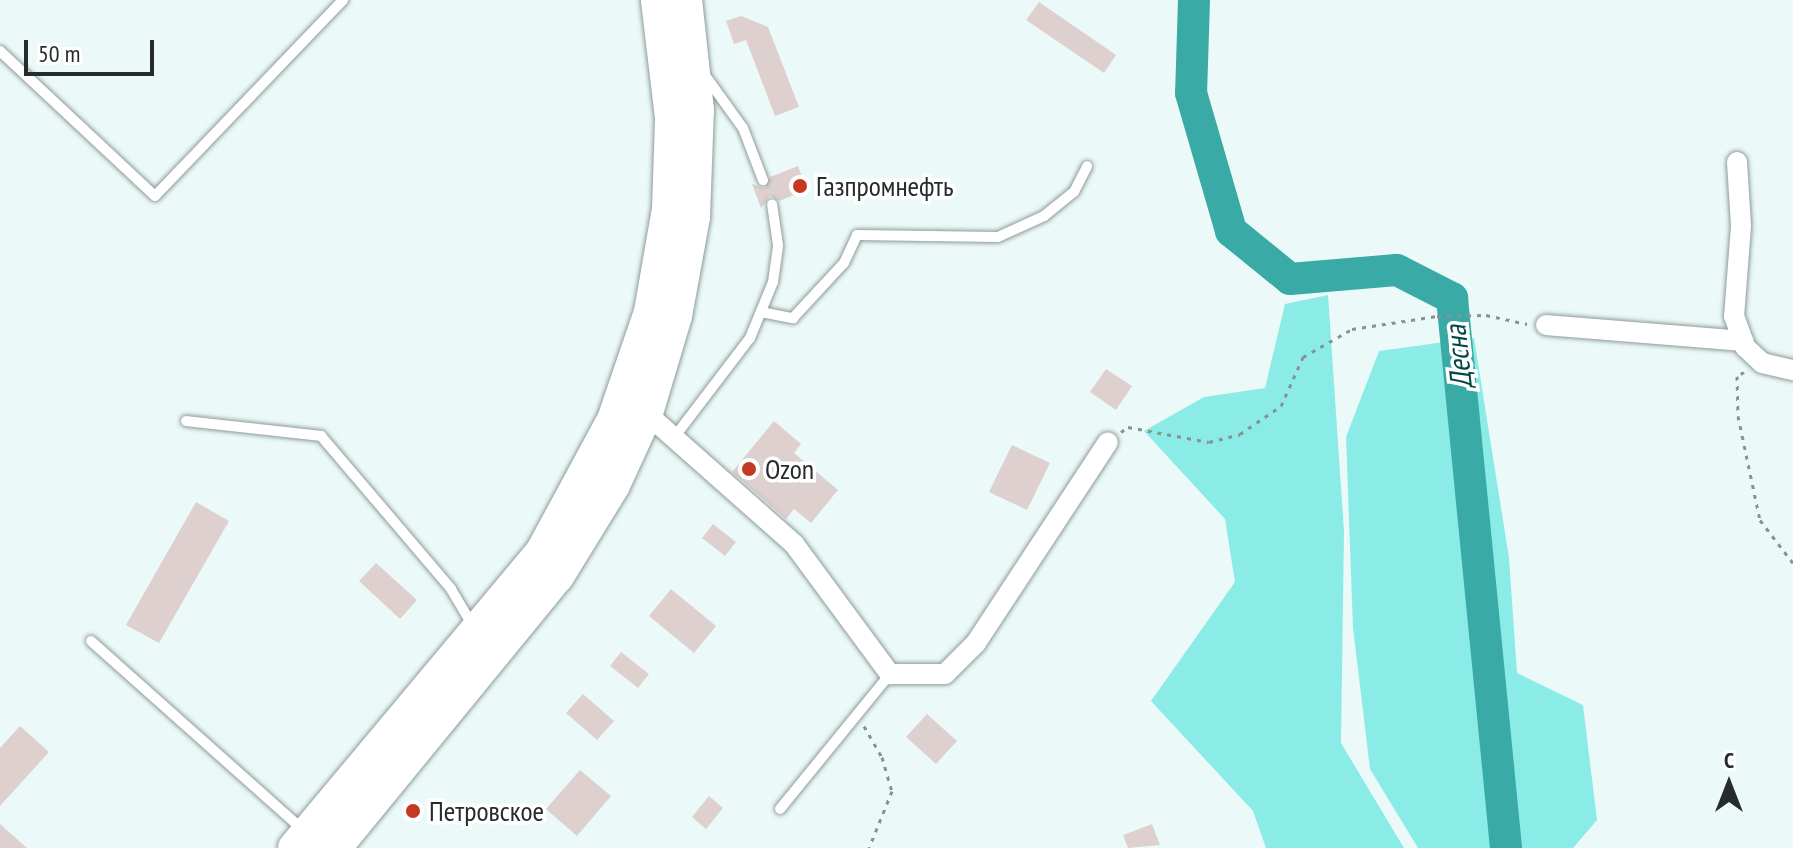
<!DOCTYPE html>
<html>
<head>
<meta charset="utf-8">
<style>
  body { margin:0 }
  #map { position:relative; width:1793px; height:848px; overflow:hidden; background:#ebfaf9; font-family:"PT Sans Narrow",sans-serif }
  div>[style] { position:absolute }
  .green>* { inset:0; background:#8aebe7 }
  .river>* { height:32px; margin:-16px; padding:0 16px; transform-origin:16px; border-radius:16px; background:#3aaaa6 }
  .building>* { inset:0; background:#ddd0ce }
  .path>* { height:3px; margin-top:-1.5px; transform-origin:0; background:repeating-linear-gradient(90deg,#889291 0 4px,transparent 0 10px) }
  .roads { filter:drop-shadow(0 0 2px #8e9b9a) drop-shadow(0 0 2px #8e9b9a) }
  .service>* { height:10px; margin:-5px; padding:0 5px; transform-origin:5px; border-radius:5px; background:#fff }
  .minor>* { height:20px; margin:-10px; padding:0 10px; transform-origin:10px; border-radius:10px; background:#fff }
  .trunk>* { height:34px; margin:-17px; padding:0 17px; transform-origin:17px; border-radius:17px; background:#fff }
  .dots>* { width:22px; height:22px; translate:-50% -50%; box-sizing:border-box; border:4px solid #fff; border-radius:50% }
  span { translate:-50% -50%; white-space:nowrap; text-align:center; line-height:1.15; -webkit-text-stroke:7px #fff; paint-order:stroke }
  .poi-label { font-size:28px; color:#262c2b }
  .left { translate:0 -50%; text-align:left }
  .water-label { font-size:30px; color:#024846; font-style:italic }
  .north { position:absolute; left:1689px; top:744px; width:80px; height:80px; -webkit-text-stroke:6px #fff; paint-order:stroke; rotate:0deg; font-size:22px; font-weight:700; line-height:32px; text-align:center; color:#262c2b }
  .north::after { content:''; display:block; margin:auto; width:28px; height:36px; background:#262c2b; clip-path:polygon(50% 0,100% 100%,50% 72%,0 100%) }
  .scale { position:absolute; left:24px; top:40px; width:130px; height:36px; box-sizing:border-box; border:4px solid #262c2b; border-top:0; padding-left:10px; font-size:24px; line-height:28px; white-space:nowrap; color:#262c2b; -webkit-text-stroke:6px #fff; paint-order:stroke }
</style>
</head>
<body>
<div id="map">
  <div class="green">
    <div style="clip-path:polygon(1328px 295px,1344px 531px,1341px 743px,1404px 848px,1266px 848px,1253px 811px,1151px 701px,1235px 582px,1225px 519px,1144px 431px,1204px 397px,1265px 388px,1285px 304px)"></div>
    <div style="clip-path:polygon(1474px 338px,1509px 558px,1517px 673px,1583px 705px,1597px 820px,1573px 848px,1418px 848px,1370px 769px,1353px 628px,1346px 437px,1379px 351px)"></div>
  </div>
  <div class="river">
    <div style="left:1194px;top:0;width:93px;rotate:91.8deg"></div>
    <div style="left:1191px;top:93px;width:144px;rotate:73.8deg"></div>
    <div style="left:1231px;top:231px;width:76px;rotate:39.1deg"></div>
    <div style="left:1290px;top:279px;width:107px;rotate:-4.8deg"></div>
    <div style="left:1397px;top:270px;width:62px;rotate:27deg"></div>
    <div style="left:1452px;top:298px;width:553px;rotate:84.39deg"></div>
  </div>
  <div class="building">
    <div style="clip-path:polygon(1039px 2px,1116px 55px,1104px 73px,1026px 20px)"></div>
    <div style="clip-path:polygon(741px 16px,768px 27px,799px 107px,775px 116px,746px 40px,734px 44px,726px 21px)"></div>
    <div style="clip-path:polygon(798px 166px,807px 190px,779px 201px,770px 196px,761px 208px,752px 184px,765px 188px,770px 177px)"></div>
    <div style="clip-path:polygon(1106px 369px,1132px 386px,1116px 410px,1090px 392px)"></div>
    <div style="clip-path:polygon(774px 421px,801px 444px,794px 453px,838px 490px,811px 523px,794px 509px,786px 519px,732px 472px)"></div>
    <div style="clip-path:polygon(1012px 445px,1050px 463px,1027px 510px,989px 492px)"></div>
    <div style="clip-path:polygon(196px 502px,229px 521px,159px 643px,126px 625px)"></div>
    <div style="clip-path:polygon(713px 524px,736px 542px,725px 556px,702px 538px)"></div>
    <div style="clip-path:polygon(376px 563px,417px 600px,400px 619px,359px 581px)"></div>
    <div style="clip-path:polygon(671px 589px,716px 626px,694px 653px,649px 616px)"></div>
    <div style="clip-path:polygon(621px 652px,649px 674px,638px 688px,610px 666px)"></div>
    <div style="clip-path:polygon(583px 694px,614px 721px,597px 740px,566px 713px)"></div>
    <div style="clip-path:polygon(927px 714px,957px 741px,936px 764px,906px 737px)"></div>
    <div style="clip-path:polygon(20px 726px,49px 752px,0 806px,0 748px)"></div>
    <div style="clip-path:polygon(580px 770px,611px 796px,577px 836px,546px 809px)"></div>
    <div style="clip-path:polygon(709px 796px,723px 808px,706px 829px,692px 817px)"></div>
    <div style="clip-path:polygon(0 824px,27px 848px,0 848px)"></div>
    <div style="clip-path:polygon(1152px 824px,1160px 845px,1128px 848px,1123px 835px)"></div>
  </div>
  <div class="path">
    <div style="left:1744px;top:372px;width:8px;rotate:150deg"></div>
    <div style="left:1737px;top:376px;width:40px;rotate:88.6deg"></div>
    <div style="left:1738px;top:416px;width:106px;rotate:78.1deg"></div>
    <div style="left:1760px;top:520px;width:54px;rotate:52.5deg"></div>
    <div style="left:1121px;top:432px;width:9px;rotate:-36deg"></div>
    <div style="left:1128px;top:427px;width:82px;rotate:10.5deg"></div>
    <div style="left:1209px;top:442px;width:32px;rotate:-14deg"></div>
    <div style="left:1240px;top:434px;width:50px;rotate:-34.3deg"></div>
    <div style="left:1281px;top:406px;width:54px;rotate:-65.8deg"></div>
    <div style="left:1303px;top:357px;width:56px;rotate:-29.7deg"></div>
    <div style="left:1352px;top:329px;width:86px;rotate:-8.7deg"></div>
    <div style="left:1437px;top:316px;width:49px;rotate:-1.2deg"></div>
    <div style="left:1486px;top:315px;width:42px;rotate:12.4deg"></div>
    <div style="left:864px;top:726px;width:36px;rotate:60deg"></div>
    <div style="left:882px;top:757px;width:35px;rotate:74deg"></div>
    <div style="left:892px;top:791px;width:61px;rotate:112deg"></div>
  </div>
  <div class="roads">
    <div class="service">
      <div style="left:0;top:51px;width:212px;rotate:43.1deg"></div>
      <div style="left:155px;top:196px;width:272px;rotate:-46.2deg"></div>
      <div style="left:704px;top:74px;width:67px;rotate:54.2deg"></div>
      <div style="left:743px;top:128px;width:56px;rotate:69deg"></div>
      <div style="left:761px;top:312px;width:33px;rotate:11deg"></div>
      <div style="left:793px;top:318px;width:75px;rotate:-47.2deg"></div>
      <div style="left:844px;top:263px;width:31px;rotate:-65deg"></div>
      <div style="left:857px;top:235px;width:141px;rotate:0.8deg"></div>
      <div style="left:998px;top:237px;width:51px;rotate:-24.5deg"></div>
      <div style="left:1044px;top:216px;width:38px;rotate:-39deg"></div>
      <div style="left:1074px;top:192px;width:29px;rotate:-63deg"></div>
      <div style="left:186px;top:421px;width:136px;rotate:6.3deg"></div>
      <div style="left:321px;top:436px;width:201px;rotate:49.6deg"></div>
      <div style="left:451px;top:589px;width:43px;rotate:59.3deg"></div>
      <div style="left:676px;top:435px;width:122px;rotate:-52.7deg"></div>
      <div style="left:750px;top:338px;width:61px;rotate:-67.7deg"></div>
      <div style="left:773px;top:282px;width:37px;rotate:-82deg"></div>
      <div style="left:778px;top:245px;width:41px;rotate:-98.3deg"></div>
      <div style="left:91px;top:641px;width:284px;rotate:41.7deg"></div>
      <div style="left:780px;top:809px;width:174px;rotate:-50.8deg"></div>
    </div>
    <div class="minor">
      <div style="left:1737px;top:162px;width:64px;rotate:86.4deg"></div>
      <div style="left:1741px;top:226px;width:90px;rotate:94.4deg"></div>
      <div style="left:1734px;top:316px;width:33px;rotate:70deg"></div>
      <div style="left:1745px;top:347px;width:23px;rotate:43deg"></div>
      <div style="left:1762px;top:363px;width:32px;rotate:13deg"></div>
      <div style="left:1546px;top:325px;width:198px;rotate:4.6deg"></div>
      <div style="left:646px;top:413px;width:198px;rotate:41.5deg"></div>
      <div style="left:794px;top:544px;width:162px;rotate:53.6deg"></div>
      <div style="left:890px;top:674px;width:55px"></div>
      <div style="left:945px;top:674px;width:44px;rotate:-45deg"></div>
      <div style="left:976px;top:643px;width:240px;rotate:-56.7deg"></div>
    </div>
    <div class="trunk">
      <div style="left:295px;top:848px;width:385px;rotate:-50.1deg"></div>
      <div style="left:542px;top:553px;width:151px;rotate:-61.6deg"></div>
      <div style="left:614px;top:420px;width:114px;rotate:-71.1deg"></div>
      <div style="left:651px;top:312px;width:105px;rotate:-80.1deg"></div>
      <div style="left:669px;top:209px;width:91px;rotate:-88.1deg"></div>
      <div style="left:672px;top:118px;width:119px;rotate:-96.8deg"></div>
      <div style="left:334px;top:848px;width:352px;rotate:-50.7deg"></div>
      <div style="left:557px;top:576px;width:107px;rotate:-58.4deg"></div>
      <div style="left:613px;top:485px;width:79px;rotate:-65.4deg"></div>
      <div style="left:646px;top:413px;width:101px;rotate:-73.4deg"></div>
      <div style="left:675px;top:316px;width:101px;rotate:-79.7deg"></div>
      <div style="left:693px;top:217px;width:107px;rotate:-87.9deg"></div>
      <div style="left:697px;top:110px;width:111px;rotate:-96.2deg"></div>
    </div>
  </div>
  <div class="dots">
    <div style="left:800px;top:186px;background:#c43824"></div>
    <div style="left:749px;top:469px;background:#c43824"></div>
    <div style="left:413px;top:811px;background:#c43824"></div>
  </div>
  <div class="poi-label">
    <span class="left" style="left:816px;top:186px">Газпромнефть</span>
    <span class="left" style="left:765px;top:469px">Ozon</span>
    <span class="left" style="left:429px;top:811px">Петровское</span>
  </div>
  <div class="water-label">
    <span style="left:1458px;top:357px;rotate:-96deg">Десна</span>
  </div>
  <div class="north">С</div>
  <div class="scale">50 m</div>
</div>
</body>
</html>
